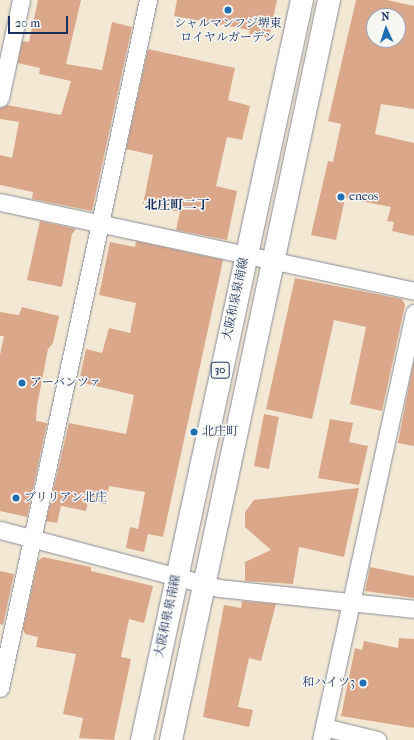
<!DOCTYPE html>
<html>
<head>
<meta charset="utf-8">
<style>
  body { margin:0 }
  #map { position:relative; width:414px; height:740px; overflow:hidden; background:#f3e8d4; font-family:"IM FELL French Canon","Noto Serif JP",serif }
  div>[style] { position:absolute }
  .building>* { inset:0; background:#dba78b }
  .roads { filter:drop-shadow(0 0 1px #878c99) drop-shadow(0 0 1px #878c99) }
  .street>* { height:17px; margin:-8.5px; padding:0 8.5px; transform-origin:8.5px; border-radius:8.5px; background:#fff }
  .primary>* { height:22px; margin:-11px; padding:0 11px; transform-origin:11px; border-radius:11px; background:#fff }
  .dots>* { width:11px; height:11px; translate:-50% -50%; box-sizing:border-box; border:2px solid #f6f6f2; border-radius:50% }
  span { translate:-50% -50%; white-space:nowrap; text-align:center; line-height:1.15; -webkit-text-stroke:3px #f6f6f2; paint-order:stroke }
  .shield-label span { padding:1px 3px; background:#f6f6f2; border:1px solid; border-radius:3px; -webkit-text-stroke-width:0 }
  .shield-label { font-size:11px; color:#1b2f5e; font-weight:700 }
  .poi-label { font-size:12px; color:#1b2f5e }
  .left { translate:0 -50%; text-align:left }
  .right { translate:-100% -50%; text-align:right }
  .street-label { font-size:12px; color:#1b2f5e }
  .neighbourhood-label { font-size:13px; color:#1b2f5e; font-weight:700 }
  .north { position:absolute; left:366px; top:8px; width:40px; height:40px; box-sizing:border-box; background:#f6f6f2; border:1px solid #9ea6b7; border-radius:50%; rotate:357deg; font-size:11px; font-weight:700; line-height:16px; text-align:center; color:#1b2f5e }
  .north::after { content:''; display:block; margin:auto; width:14px; height:18px; background:#1f6fb2; clip-path:polygon(50% 0,100% 100%,50% 72%,0 100%) }
  .scale { position:absolute; left:8px; top:16px; width:60px; height:18px; box-sizing:border-box; border:2px solid #1b2f5e; border-top:0; padding-left:5px; font-size:12px; line-height:14px; white-space:nowrap; color:#1b2f5e; -webkit-text-stroke:3px #f6f6f2; paint-order:stroke }
</style>
</head>
<body>
<div id="map">
  <div class="building">
    <div style="clip-path:polygon(38px 0,81px 0,66px 64px,102px 70px,112px 22px,132px 27px,92px 211px,32px 199px,33px 192px,0 185px,0 155px,12px 158px,19px 122px,0 119px,0 108px,7px 105px,61px 115px,71px 81px,39px 74px,40px 68px,18px 63px,22px 41px,29px 42px)"></div>
    <div style="clip-path:polygon(177px 0,277px 0,269px 38px,249px 34px,250px 30px,174px 16px)"></div>
    <div style="clip-path:polygon(evenodd,356px 0,387px 0,414px 6px,414px 109px,381px 104px,375px 134px,414px 143px,414px 236px,392px 231px,394px 222px,387px 221px,391px 207px,345px 198px,336px 240px,311px 235px,328px 161px,333px 162px,341px 124px,328px 121px,356px 0,374px 16px,398px 16px,398px 40px,374px 40px,374px 16px)"></div>
    <div style="clip-path:polygon(148px 49px,235px 68px,228px 100px,250px 106px,242px 140px,227px 137px,216px 186px,237px 191px,227px 240px,176px 230px,180px 212px,143px 204px,153px 155px,126px 149px)"></div>
    <div style="clip-path:polygon(40px 221px,76px 229px,72px 234px,62px 287px,27px 280px)"></div>
    <div style="clip-path:polygon(136px 241px,223px 260px,163px 537px,148px 534px,144px 552px,126px 548px,130px 527px,138px 529px,145px 492px,109px 486px,106px 504px,88px 501px,86px 511px,61px 506px,57px 523px,46px 521px,69px 423px,126px 434px,134px 395px,79px 382px,86px 349px,102px 353px,109px 328px,130px 333px,136px 303px,99px 295px,110px 242px,135px 247px)"></div>
    <div style="clip-path:polygon(295px 278px,402px 299px,405px 305px,382px 411px,350px 404px,366px 327px,334px 320px,312px 419px,266px 409px)"></div>
    <div style="clip-path:polygon(22px 307px,59px 316px,53px 343px,48px 349px,37px 406px,36px 421px,47px 423px,27px 517px,0 511px,0 355px,4px 336px,0 336px,0 312px,19px 315px)"></div>
    <div style="clip-path:polygon(414px 360px,414px 446px,398px 443px)"></div>
    <div style="clip-path:polygon(264px 414px,279px 417px,269px 469px,254px 466px)"></div>
    <div style="clip-path:polygon(330px 419px,353px 423px,349px 442px,368px 446px,359px 485px,318px 478px)"></div>
    <div style="clip-path:polygon(359px 488px,344px 557px,299px 547px,293px 584px,245px 581px,245px 562px,271px 550px,245px 527px,245px 512px,254px 500px)"></div>
    <div style="clip-path:polygon(43px 557px,91px 567px,91px 571px,153px 586px,144px 623px,129px 619px,121px 657px,131px 659px,114px 740px,79px 738px,83px 718px,63px 714px,76px 654px,36px 647px,38px 637px,25px 634px,23px 629px,38px 561px)"></div>
    <div style="clip-path:polygon(370px 567px,414px 576px,414px 598px,365px 591px)"></div>
    <div style="clip-path:polygon(0 571px,14px 574px,3px 625px,0 624px)"></div>
    <div style="clip-path:polygon(242px 601px,276px 604px,261px 661px,249px 658px,238px 707px,253px 710px,249px 727px,203px 717px,224px 605px,241px 608px)"></div>
    <div style="clip-path:polygon(399px 638px,414px 639px,414px 728px,341px 716px,355px 648px,362px 650px,364px 641px,398px 648px)"></div>
  </div>
  <div class="roads">
    <div class="street">
      <div style="left:0;top:98px;width:100px;rotate:-77.9deg"></div>
      <div style="left:0;top:202px;width:423px;rotate:12.1deg"></div>
      <div style="left:0;top:530px;width:227px;rotate:14.8deg"></div>
      <div style="left:219px;top:588px;width:196px;rotate:6.1deg"></div>
      <div style="left:0;top:688px;width:704px;rotate:-77.86deg"></div>
      <div style="left:324px;top:727px;width:55px;rotate:13.8deg"></div>
      <div style="left:321px;top:740px;width:437px;rotate:-77.7deg"></div>
    </div>
    <div class="primary">
      <div style="left:142px;top:740px;width:757px;rotate:-77.8deg"></div>
      <div style="left:171px;top:740px;width:757px;rotate:-77.95deg"></div>
    </div>
  </div>
  <div class="dots">
    <div style="left:228px;top:10px;background:#1f6fb2"></div>
    <div style="left:341px;top:197px;background:#1f6fb2"></div>
    <div style="left:22px;top:383px;background:#1f6fb2"></div>
    <div style="left:194px;top:432px;background:#1f6fb2"></div>
    <div style="left:16px;top:498px;background:#1f6fb2"></div>
    <div style="left:363px;top:683px;background:#1f6fb2"></div>
  </div>
  <div class="shield-label">
    <span style="left:220px;top:370px">30</span>
  </div>
  <div class="poi-label">
    <span style="left:228px;top:31px">シャルマンフジ堺東<br>ロイヤルガーデン</span>
    <span class="left" style="left:349px;top:197px">eneos</span>
    <span class="left" style="left:30px;top:383px">アーバンツァ</span>
    <span class="left" style="left:202px;top:432px">北庄町</span>
    <span class="left" style="left:24px;top:498px">ブリリアン北庄</span>
    <span class="right" style="left:355px;top:683px">和ハイツ3</span>
  </div>
  <div class="street-label">
    <span style="left:236px;top:299px;rotate:-78deg">大阪和泉泉南線</span>
    <span style="left:168px;top:616px;rotate:-78deg">大阪和泉泉南線</span>
  </div>
  <div class="neighbourhood-label">
    <span style="left:177px;top:205px">北庄町二丁</span>
  </div>
  <div class="north">N</div>
  <div class="scale">20 m</div>
</div>
</body>
</html>
